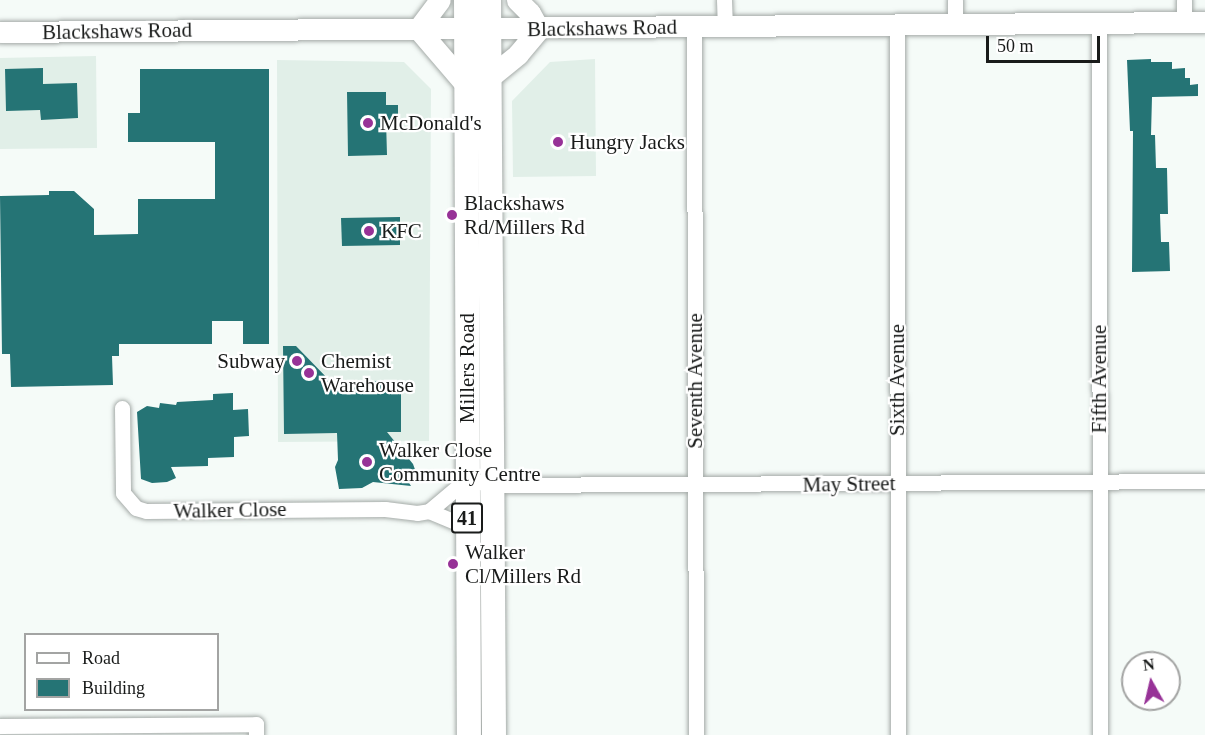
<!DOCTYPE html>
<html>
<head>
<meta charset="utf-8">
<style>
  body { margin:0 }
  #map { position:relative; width:1205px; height:735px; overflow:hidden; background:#f5fbf8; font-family:Georgia,serif }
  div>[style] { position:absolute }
  .built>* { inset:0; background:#e1efe8 }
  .building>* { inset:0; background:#257475 }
  .roads { filter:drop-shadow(0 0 2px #a5aba8) drop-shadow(0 0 2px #a5aba8) }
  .minor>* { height:15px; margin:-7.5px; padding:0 7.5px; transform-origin:7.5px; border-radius:7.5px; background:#fff }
  .secondary>* { height:21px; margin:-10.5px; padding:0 10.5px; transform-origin:10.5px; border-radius:10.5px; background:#fff }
  .primary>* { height:24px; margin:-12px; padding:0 12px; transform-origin:12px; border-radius:12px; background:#fff }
  .dots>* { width:16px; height:16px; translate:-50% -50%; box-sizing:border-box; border:3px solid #fff; border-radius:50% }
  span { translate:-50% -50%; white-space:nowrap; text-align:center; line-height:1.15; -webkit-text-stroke:4.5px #fff; paint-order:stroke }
  .shield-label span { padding:2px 4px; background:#fff; border:2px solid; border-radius:4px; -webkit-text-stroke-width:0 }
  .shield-label { font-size:20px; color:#191b1a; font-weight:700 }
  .street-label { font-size:21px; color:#191b1a }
  .poi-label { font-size:21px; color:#191b1a }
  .left { translate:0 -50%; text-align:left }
  .right { translate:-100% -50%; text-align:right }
  .legend { position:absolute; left:24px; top:633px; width:195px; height:78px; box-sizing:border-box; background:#fff; border:2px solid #a3a4a3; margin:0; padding:8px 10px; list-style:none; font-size:18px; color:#191b1a }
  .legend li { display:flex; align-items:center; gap:12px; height:30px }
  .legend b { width:30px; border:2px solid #a3a4a3 }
  .north { position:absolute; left:1121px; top:651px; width:60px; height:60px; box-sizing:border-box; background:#fff; border:2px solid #a3a4a3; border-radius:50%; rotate:352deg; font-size:16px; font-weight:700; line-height:24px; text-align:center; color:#191b1a }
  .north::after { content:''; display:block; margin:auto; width:21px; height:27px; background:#973297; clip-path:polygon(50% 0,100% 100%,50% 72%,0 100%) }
  .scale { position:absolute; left:986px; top:36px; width:114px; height:27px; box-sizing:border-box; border:3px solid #191b1a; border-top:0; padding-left:8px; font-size:18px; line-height:21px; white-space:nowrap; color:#191b1a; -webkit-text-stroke:4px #fff; paint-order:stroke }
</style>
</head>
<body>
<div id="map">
  <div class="built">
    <div style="clip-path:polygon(96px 56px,97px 148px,0 149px,0 58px)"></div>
    <div style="clip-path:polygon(595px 59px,596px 176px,513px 177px,512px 101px,550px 62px)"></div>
    <div style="clip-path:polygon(277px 60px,404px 62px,431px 89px,429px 441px,278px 442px)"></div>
  </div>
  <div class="building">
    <div style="clip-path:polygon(1151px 59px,1151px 62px,1172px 62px,1172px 69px,1185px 68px,1185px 78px,1190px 78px,1190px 85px,1198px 84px,1198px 96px,1152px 97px,1151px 135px,1155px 135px,1156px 168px,1167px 168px,1168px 214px,1160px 214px,1161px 242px,1169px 242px,1170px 271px,1132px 272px,1133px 131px,1130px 131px,1127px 60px)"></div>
    <div style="clip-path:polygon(43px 68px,43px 84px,77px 83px,78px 118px,41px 120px,40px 110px,6px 111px,5px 69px)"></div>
    <div style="clip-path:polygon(140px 69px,269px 69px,269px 344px,243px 344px,243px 321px,212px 321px,212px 344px,119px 344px,119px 356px,112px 356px,113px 385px,11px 387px,10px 354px,2px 354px,0 196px,49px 195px,49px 191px,74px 191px,94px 209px,94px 235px,138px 234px,138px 199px,215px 199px,215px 142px,128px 142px,128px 113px,140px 113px)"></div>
    <div style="clip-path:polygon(347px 92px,386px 92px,386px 105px,398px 105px,398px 120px,386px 120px,387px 155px,348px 156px)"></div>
    <div style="clip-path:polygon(400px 217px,400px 245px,342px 246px,341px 218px)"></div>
    <div style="clip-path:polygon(283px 346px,296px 346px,331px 382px,388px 381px,401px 392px,401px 432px,387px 432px,413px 464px,417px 475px,406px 478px,411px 486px,373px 482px,362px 488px,339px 489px,335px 467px,338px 460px,337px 433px,284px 434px)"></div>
    <div style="clip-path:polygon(233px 393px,233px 410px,248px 409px,249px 436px,234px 437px,234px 457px,208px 458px,208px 466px,171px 467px,176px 478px,167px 482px,152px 483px,141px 479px,137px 412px,147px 406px,159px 408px,160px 403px,176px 405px,177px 402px,213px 400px,213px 394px)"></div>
  </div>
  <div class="roads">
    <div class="minor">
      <div style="left:724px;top:0;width:26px;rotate:88deg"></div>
      <div style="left:955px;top:0;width:24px;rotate:90deg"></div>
      <div style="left:1184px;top:0;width:22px;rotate:90deg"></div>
      <div style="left:1099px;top:23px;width:712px;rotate:89.92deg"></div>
      <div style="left:897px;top:25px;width:710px;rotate:89.92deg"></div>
      <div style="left:694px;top:27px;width:708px;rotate:89.84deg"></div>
      <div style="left:122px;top:408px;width:85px;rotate:89.3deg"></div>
      <div style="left:123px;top:493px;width:20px;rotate:49deg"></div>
      <div style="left:136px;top:508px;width:10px;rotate:17deg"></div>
      <div style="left:146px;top:511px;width:239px;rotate:-0.5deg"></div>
      <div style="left:385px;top:509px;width:32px;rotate:7deg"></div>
      <div style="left:417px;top:513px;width:12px;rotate:-9deg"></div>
      <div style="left:429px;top:511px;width:50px;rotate:-40.1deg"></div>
      <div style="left:467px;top:479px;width:27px;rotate:13deg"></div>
      <div style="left:493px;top:485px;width:712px;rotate:-0.32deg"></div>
      <div style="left:429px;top:511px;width:41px;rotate:22.8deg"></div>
      <div style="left:0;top:726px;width:256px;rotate:-0.4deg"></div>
      <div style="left:256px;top:724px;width:11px;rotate:90deg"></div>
    </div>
    <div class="secondary">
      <div style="left:517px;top:0;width:18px;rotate:45deg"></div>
      <div style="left:530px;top:13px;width:18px;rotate:61deg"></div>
      <div style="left:418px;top:29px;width:74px;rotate:49.4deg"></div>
      <div style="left:418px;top:29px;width:36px;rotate:-53deg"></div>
      <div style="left:0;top:32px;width:1205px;rotate:-0.48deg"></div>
      <div style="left:490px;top:77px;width:36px;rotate:-39deg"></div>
      <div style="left:518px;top:54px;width:33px;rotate:-50deg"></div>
    </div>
    <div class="primary">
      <div style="left:466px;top:0;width:735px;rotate:89.77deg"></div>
      <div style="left:489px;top:0;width:735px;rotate:89.61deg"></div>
    </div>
  </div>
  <div class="dots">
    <div style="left:368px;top:123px;background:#973297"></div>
    <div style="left:558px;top:142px;background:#973297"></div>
    <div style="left:452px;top:215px;background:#973297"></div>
    <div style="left:369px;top:231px;background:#973297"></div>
    <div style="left:297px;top:361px;background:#973297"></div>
    <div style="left:309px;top:373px;background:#973297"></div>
    <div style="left:367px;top:462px;background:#973297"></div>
    <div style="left:453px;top:564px;background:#973297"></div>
  </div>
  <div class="shield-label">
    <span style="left:467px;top:518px">41</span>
  </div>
  <div class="street-label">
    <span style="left:602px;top:28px;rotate:-1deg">Blackshaws Road</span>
    <span style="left:117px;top:31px;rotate:-1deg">Blackshaws Road</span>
    <span style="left:467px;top:368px;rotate:-90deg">Millers Road</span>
    <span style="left:1099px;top:379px;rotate:-90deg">Fifth Avenue</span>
    <span style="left:897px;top:380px;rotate:-90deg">Sixth Avenue</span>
    <span style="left:695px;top:381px;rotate:-90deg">Seventh Avenue</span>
    <span style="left:849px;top:484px;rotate:-1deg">May Street</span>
    <span style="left:230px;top:510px;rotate:-1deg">Walker Close</span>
  </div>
  <div class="poi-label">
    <span class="left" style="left:380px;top:123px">McDonald's</span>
    <span class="left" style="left:570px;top:142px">Hungry Jacks</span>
    <span class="left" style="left:464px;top:215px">Blackshaws<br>Rd/Millers Rd</span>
    <span class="left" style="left:381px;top:231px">KFC</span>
    <span class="right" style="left:285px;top:361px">Subway</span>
    <span class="left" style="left:321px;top:373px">Chemist<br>Warehouse</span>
    <span class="left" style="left:379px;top:462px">Walker Close<br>Community Centre</span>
    <span class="left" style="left:465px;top:564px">Walker<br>Cl/Millers Rd</span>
  </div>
  <ul class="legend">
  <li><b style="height:8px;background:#fff"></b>Road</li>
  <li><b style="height:16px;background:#257475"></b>Building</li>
  </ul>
  <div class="north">N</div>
  <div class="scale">50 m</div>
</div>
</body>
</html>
